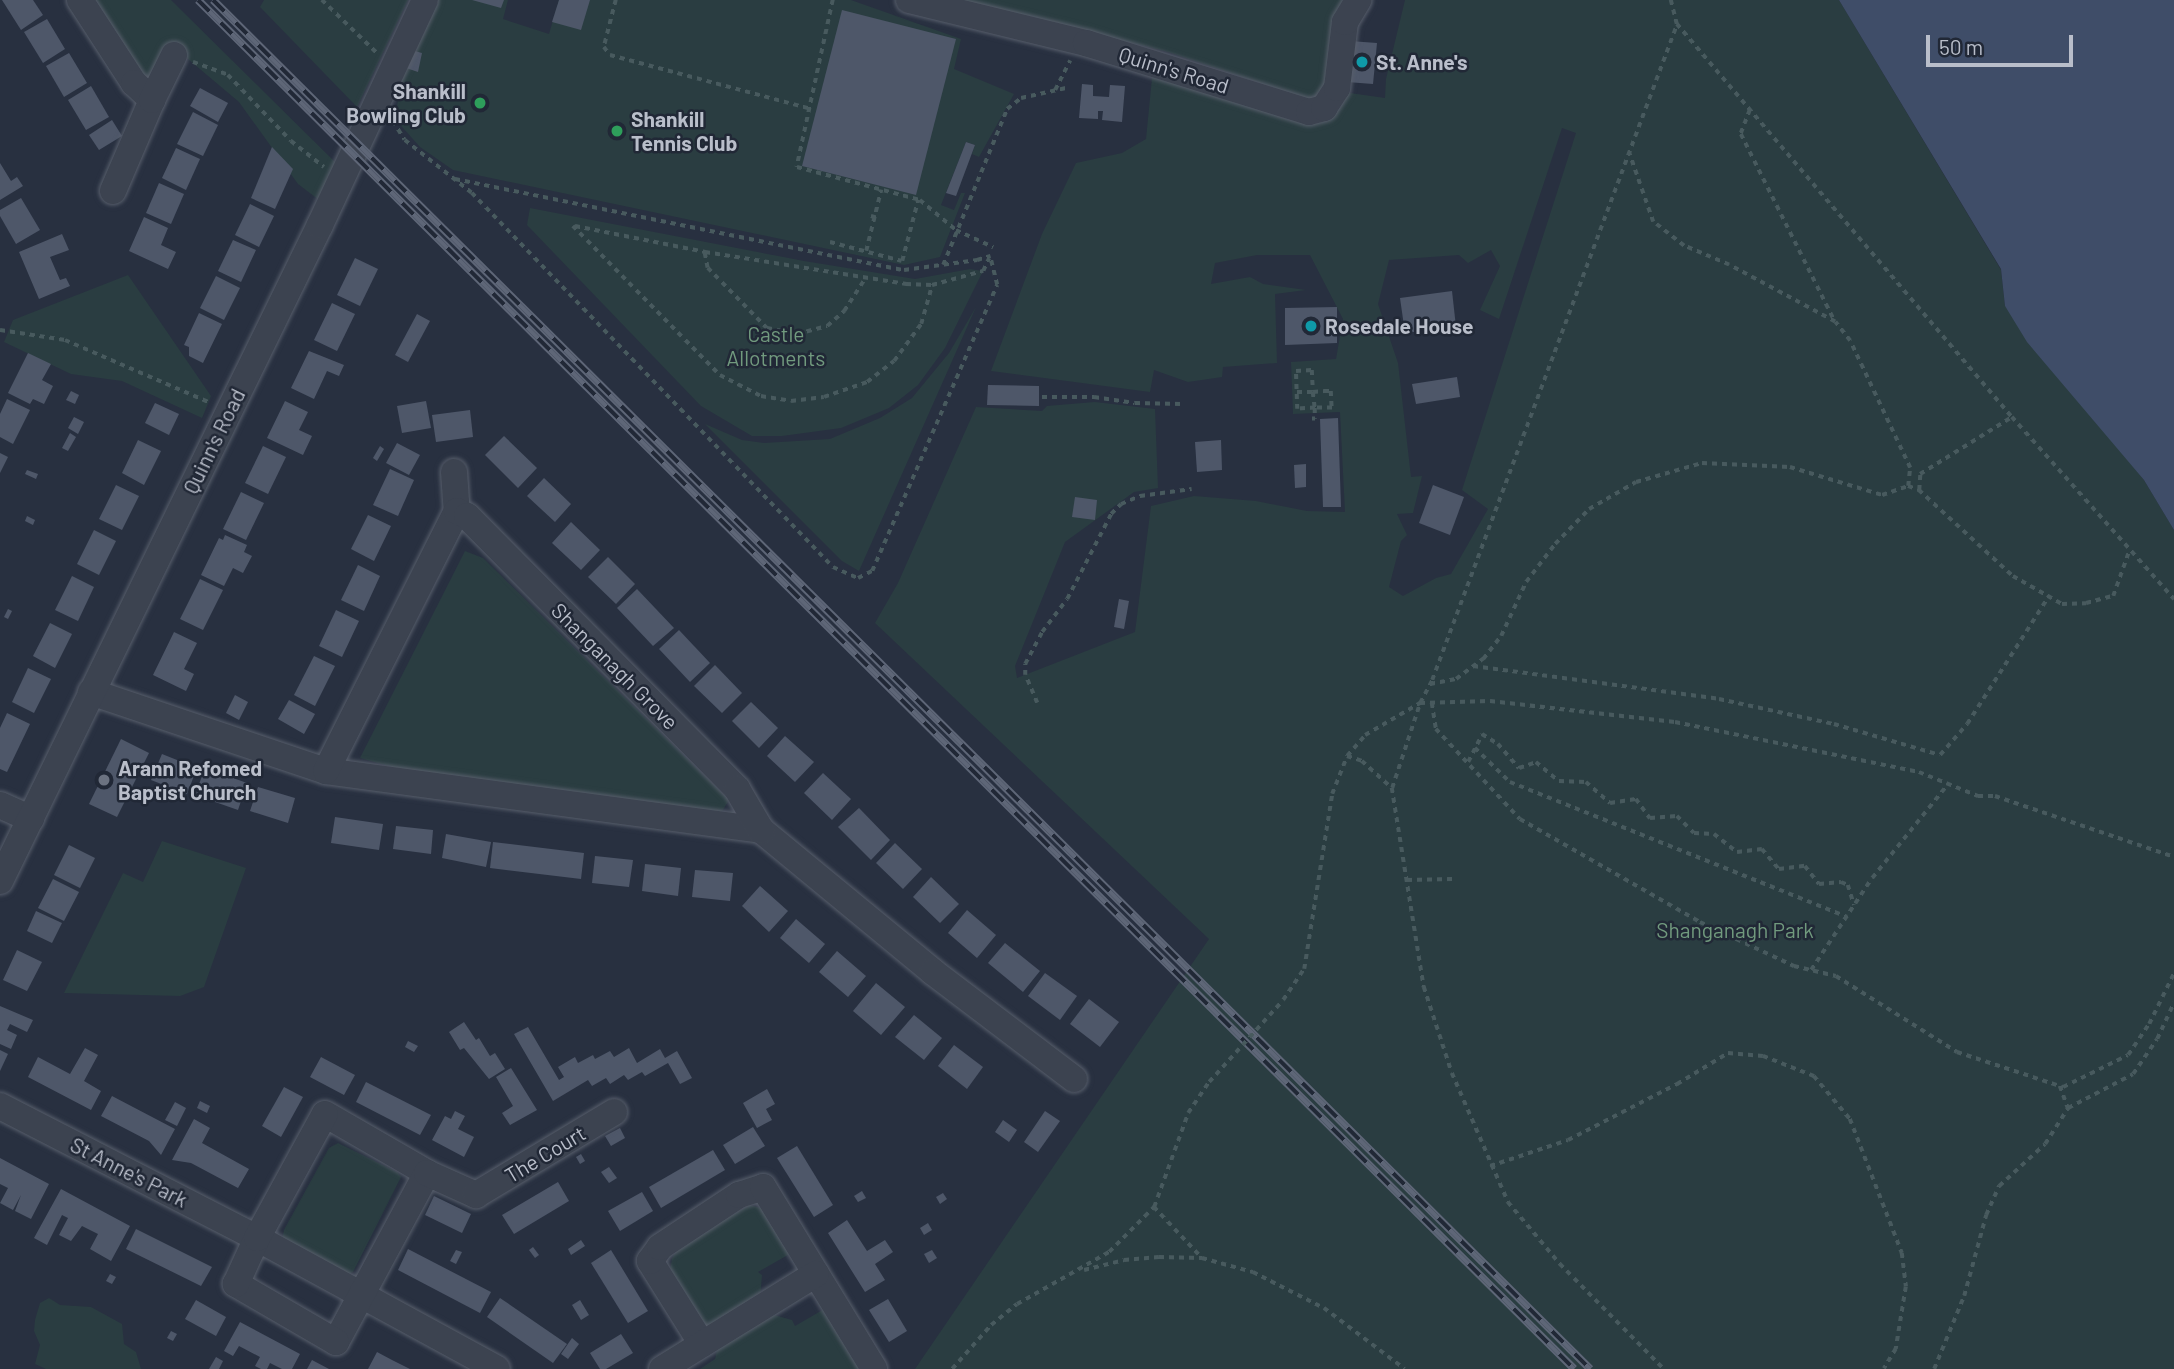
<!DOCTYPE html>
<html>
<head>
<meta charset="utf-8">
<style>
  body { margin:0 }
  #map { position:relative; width:2174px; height:1369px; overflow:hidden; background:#283040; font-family:Barlow,sans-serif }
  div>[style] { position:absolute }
  .green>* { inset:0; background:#2a3d41 }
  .water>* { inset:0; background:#3f4d68 }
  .building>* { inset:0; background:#4e5769 }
  .path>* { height:3.5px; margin-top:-1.75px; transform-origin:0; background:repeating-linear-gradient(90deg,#485a5e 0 5px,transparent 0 10px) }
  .roads { filter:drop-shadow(0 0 2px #575e6b) drop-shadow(0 0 2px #575e6b) }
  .minor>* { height:26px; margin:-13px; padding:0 13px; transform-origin:13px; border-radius:13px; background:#3c4350 }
  .rail>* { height:8px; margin-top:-4px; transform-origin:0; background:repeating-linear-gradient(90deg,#212836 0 16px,#5e6677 0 32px); box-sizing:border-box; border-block:2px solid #5e6677 }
  .path-bridge>* { height:3.5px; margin-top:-1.75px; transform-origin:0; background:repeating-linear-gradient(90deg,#485a5e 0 5px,transparent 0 10px) }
  .dots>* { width:19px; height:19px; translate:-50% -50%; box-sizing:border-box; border:4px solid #212836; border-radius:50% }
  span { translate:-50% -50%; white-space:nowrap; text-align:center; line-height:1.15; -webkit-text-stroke:5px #212836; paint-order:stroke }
  .poi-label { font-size:21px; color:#b9beca; font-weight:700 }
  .left { translate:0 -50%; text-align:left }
  .right { translate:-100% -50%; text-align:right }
  .street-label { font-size:21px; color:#b9beca }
  .park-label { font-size:21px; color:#719a7e }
  .scale { position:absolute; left:1926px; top:35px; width:147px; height:32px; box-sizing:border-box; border:4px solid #b9beca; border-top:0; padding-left:9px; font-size:21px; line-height:24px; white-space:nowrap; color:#b9beca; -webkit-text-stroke:5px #212836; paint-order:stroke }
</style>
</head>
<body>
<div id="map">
  <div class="green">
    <div style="clip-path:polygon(93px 0,171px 0,337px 164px,319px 200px,298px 184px,239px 102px,169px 43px,161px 69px,149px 78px,140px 77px)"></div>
    <div style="clip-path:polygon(264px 0,408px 0,357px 107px,260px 7px)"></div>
    <div style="clip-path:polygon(432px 0,508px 0,503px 19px,549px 34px,559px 0,851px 0,961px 39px,954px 69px,1014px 94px,979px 157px,972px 154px,975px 145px,966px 142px,941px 205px,954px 210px,961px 193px,965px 193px,940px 257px,904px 265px,453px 170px,420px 147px,395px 119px,403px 69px)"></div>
    <div style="clip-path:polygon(961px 0,1349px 0,1325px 90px,1311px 100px,1168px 52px)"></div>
    <div style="clip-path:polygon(evenodd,1405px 0,1839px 0,2001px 270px,2005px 306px,2144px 480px,2174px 530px,2174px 1369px,915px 1369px,1209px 939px,875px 623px,898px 583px,976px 407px,1042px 411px,1047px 406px,1095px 402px,1155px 409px,1158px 488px,1134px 492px,1065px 542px,1015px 666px,1017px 678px,1135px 632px,1151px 506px,1194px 496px,1256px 501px,1307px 511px,1345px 512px,1340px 412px,1293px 414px,1291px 362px,1336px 359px,1343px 319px,1310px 255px,1257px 255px,1215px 263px,1211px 284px,1250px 277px,1263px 284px,1306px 290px,1275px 294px,1277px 363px,1223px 367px,1222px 377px,1188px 382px,1154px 370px,1150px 392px,991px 371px,1042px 234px,1076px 163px,1122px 153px,1146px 139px,1153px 68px,1304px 116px,1343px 92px,1385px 98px,1386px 79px,1405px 0,1562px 128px,1576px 133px,1462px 490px,1488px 509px,1451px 574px,1436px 578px,1403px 596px,1389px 587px,1401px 541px,1407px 535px,1397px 514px,1413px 513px,1422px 476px,1411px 477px,1398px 363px,1378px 304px,1389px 260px,1459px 255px,1468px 263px,1491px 250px,1500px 266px,1480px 310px,1499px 319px,1562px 128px)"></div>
    <div style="clip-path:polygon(530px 208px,804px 261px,915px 279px,970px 269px,983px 271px,945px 348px,918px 385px,889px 408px,841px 428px,782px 436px,752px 436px,701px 406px,527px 225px)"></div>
    <div style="clip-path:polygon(128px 275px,211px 396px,202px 418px,122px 381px,71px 374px,4px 342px,13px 320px)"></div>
    <div style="clip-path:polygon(976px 307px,859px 571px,842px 561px,705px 424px,742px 440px,764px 443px,830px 439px,880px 418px,912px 398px,949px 353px)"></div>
    <div style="clip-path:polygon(465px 551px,483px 558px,729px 800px,718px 818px,399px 769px,360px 758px)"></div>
    <div style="clip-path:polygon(162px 841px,246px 868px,204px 987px,180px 996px,64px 993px,123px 873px,143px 882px)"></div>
    <div style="clip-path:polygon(338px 1143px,397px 1172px,401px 1177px,353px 1272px,345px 1275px,282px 1241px,284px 1230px,329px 1148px)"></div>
    <div style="clip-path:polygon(749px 1205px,769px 1210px,793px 1252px,758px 1272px,762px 1275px,760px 1299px,706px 1328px,670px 1271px,672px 1259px,677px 1247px)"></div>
    <div style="clip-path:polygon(49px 1298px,60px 1305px,91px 1307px,122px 1324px,124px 1344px,136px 1352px,141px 1369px,46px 1369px,35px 1364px,40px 1345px,34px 1331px,35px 1320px,40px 1303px)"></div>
    <div style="clip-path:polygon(826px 1308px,860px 1360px,858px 1369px,700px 1369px,715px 1359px,718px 1346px,767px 1313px,792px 1320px,795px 1326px)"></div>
  </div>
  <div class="water">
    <div style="clip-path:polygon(1839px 0,2174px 0,2174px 530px,2144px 480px,2027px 342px,2005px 306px,2001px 269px)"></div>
  </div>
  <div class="building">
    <div style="clip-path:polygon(2px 0,33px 0,43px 15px,21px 30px)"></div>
    <div style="clip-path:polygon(472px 0,504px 0,501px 8px)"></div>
    <div style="clip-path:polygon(559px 0,590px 0,581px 30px,552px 22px)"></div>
    <div style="clip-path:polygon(842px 10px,956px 39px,916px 195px,802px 166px)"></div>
    <div style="clip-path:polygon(47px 19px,65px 49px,43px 63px,24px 32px)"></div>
    <div style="clip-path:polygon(1350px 41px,1377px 43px,1373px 84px,1347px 82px)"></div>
    <div style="clip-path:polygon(411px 50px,422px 53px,418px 72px,406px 68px)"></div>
    <div style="clip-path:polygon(69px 53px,87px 83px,64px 97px,46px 66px)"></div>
    <div style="clip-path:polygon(1082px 84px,1093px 85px,1093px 96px,1109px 97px,1110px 85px,1125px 86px,1122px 122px,1102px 120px,1103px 111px,1098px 111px,1098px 119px,1079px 118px)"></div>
    <div style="clip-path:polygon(91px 86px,109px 117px,86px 130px,68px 100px)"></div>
    <div style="clip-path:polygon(200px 88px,228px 103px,218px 122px,190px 106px)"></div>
    <div style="clip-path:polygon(193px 112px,218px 125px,203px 156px,177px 144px)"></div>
    <div style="clip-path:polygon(112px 120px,122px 136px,99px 150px,89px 135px)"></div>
    <div style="clip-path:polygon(966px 142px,975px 145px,956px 196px,946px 193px)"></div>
    <div style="clip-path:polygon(272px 147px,293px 169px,275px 209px,251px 198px)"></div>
    <div style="clip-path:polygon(176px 148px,200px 159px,186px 190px,162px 178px)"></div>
    <div style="clip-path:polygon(0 163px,11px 181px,17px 177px,23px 186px,0 200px)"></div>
    <div style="clip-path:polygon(159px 183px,184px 194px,171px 224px,146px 213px)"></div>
    <div style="clip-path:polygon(21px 198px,40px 230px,16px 244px,0 216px,0 210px)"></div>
    <div style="clip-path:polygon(250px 204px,274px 216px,259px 247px,235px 235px)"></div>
    <div style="clip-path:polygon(144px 217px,168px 228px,161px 245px,176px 252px,168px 269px,129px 251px)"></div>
    <div style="clip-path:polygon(62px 234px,69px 250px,50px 257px,60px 280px,66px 278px,70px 286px,39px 299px,19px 252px)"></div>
    <div style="clip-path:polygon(233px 240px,256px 250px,241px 282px,218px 271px)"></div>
    <div style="clip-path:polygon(355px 258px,378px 269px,360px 306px,337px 295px)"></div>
    <div style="clip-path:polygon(216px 276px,240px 288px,224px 320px,200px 308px)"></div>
    <div style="clip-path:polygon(1452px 291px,1456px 327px,1405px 333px,1400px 298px)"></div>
    <div style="clip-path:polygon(332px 303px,355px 314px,337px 351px,314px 340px)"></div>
    <div style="clip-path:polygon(1337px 307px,1337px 343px,1285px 345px,1285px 308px)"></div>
    <div style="clip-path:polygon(199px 313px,222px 324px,203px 363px,189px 356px,189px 347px,184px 345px)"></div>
    <div style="clip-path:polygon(417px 314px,430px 321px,408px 362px,395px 355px)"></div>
    <div style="clip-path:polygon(309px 351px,344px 365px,339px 376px,327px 371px,314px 399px,291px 388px)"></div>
    <div style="clip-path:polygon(28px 353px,51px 364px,42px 380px,53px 386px,44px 404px,33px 399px,30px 404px,8px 393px)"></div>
    <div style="clip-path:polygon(1457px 377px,1460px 397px,1416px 404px,1412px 384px)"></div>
    <div style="clip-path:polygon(988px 385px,1039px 386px,1039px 406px,987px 405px)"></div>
    <div style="clip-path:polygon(71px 391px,79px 395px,75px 404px,66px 400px)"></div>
    <div style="clip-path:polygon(7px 399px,30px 410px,13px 444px,0 437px,0 414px)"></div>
    <div style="clip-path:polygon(285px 401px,308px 412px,299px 430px,312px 436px,303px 455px,267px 438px)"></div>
    <div style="clip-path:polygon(426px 401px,431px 428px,402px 433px,397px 406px)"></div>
    <div style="clip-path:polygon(155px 403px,179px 414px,169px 435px,145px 423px)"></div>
    <div style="clip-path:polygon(470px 410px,473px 437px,436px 442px,432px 415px)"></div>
    <div style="clip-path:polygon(74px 417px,84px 422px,78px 434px,68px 428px)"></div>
    <div style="clip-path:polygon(1338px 418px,1341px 507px,1323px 507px,1320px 419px)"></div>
    <div style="clip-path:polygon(70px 433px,76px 437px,68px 451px,62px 448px)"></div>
    <div style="clip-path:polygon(504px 436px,537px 468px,518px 488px,485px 455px)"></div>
    <div style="clip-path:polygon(138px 440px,161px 451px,144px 485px,122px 473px)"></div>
    <div style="clip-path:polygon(1221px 440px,1222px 470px,1197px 472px,1195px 442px)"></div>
    <div style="clip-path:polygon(397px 443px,420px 455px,409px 475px,386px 463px)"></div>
    <div style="clip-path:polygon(263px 446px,286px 457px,268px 494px,245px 483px)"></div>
    <div style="clip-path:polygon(380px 446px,384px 449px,377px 461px,373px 458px)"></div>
    <div style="clip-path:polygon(0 453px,8px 457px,0 473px)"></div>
    <div style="clip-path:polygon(1306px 464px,1306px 487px,1295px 488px,1294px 465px)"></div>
    <div style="clip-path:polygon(390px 469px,414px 480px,398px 516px,373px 505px)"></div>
    <div style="clip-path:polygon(27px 470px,38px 474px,36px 479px,25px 474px)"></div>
    <div style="clip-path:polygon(544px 478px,571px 504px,555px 522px,527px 496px)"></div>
    <div style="clip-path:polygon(116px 485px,139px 496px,122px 530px,99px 519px)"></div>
    <div style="clip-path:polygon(1433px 485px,1464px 497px,1450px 535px,1419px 523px)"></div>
    <div style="clip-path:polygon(241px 492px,264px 503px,246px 540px,223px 529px)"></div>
    <div style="clip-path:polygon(1075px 497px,1097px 500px,1095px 520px,1072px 517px)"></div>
    <div style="clip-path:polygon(368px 515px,391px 526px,374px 561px,351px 549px)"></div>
    <div style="clip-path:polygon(27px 516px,35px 520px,33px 525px,25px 521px)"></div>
    <div style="clip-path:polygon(571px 522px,600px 550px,581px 570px,552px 543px)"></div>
    <div style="clip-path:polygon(94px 530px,116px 541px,99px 575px,77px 564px)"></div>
    <div style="clip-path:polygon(225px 535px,247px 545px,244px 552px,252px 556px,243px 573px,233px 568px,224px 586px,201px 575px,219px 538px,223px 540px)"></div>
    <div style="clip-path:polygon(608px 557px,635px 584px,616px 604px,588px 577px)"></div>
    <div style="clip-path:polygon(358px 565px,380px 576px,364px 611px,341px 600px)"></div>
    <div style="clip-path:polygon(72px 576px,94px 587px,78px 621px,55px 610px)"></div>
    <div style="clip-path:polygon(200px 579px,223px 590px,203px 630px,180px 619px)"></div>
    <div style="clip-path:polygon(637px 589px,674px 628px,653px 646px,617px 608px)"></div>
    <div style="clip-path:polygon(1119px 599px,1129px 601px,1124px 629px,1114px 627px)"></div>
    <div style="clip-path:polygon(8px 609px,12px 611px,8px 619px,4px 617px)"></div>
    <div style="clip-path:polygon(336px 610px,359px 621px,342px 657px,319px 646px)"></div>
    <div style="clip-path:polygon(50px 623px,72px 634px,55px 668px,33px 656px)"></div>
    <div style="clip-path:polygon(679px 630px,710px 663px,690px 682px,659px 649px)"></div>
    <div style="clip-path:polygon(174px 632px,197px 643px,184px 669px,194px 674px,186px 691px,153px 675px)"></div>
    <div style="clip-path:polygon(314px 656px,335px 666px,315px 706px,294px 695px)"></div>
    <div style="clip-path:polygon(715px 665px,742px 693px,722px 713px,694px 686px)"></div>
    <div style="clip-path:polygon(28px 668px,51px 679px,34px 713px,12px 702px)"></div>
    <div style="clip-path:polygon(235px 695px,248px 702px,239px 720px,226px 713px)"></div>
    <div style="clip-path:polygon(289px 700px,315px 714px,304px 734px,278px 719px)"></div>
    <div style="clip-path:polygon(751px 702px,778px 728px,759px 748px,732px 721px)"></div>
    <div style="clip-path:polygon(7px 713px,30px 724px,7px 772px,0 769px,0 728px)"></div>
    <div style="clip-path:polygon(785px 736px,814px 762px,795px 782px,767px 756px)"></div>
    <div style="clip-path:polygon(121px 739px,149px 753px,117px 817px,89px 804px)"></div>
    <div style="clip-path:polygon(162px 754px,197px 768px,187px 794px,151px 780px)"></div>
    <div style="clip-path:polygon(205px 768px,247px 783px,238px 810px,195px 795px)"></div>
    <div style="clip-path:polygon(823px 773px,851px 799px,832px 820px,804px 793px)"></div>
    <div style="clip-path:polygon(258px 787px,295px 798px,288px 823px,250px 811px)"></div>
    <div style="clip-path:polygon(859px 808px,890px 840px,871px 860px,838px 827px)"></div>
    <div style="clip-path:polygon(335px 817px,383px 824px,379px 850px,331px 843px)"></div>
    <div style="clip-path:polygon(396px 826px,433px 830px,431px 854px,393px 849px)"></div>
    <div style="clip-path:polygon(446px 834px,491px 842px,486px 867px,442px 858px)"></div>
    <div style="clip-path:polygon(493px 842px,584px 853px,581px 879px,490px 868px)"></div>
    <div style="clip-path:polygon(895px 843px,922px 869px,903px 889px,876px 863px)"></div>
    <div style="clip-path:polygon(69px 845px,95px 858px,80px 888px,54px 875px)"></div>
    <div style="clip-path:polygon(595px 856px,633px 860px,629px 887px,592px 883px)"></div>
    <div style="clip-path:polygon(645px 864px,681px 868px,678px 896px,642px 891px)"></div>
    <div style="clip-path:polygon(695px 870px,733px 873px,730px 901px,692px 897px)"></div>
    <div style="clip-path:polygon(931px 877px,959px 904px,940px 923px,913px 897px)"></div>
    <div style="clip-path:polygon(53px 879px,79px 892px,64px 921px,38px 908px)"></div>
    <div style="clip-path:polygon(760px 886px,788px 911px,769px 932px,742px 906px)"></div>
    <div style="clip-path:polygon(967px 910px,996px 935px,977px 958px,948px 933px)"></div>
    <div style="clip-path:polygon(36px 911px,62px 923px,52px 943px,27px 931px)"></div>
    <div style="clip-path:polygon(796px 919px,825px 944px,809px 963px,780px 938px)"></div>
    <div style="clip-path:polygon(1005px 943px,1040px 971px,1023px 992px,988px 963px)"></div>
    <div style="clip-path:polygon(17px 950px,42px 962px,27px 991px,3px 980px)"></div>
    <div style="clip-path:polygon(837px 951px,866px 976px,848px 997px,819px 972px)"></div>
    <div style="clip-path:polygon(1045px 973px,1077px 996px,1060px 1020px,1028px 996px)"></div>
    <div style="clip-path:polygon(876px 983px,905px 1007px,881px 1035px,853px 1011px)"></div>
    <div style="clip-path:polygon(1089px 999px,1119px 1022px,1100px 1047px,1070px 1024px)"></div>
    <div style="clip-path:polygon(0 1006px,33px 1020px,27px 1032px,10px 1024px,7px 1030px,17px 1035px,11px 1049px,0 1044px)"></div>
    <div style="clip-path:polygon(914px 1015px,942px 1038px,924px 1060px,895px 1037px)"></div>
    <div style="clip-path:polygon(464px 1022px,476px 1040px,479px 1038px,490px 1056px,495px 1053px,505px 1069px,489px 1079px,464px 1048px,460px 1050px,449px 1032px)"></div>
    <div style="clip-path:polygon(528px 1027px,559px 1080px,564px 1077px,558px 1067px,575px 1057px,578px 1063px,593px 1055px,595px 1059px,610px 1051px,614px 1057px,629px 1048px,637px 1063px,660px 1049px,665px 1058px,677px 1051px,692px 1078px,680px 1084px,668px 1063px,645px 1076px,642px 1072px,628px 1080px,624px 1075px,610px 1084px,606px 1078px,592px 1086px,588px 1080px,553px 1101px,514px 1034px)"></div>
    <div style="clip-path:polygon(408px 1041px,418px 1046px,414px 1052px,405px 1047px)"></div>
    <div style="clip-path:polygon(954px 1045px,983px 1067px,967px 1089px,938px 1066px)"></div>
    <div style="clip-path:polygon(85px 1048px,98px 1055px,84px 1081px,101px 1091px,91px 1110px,28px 1077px,38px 1057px,70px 1074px)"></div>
    <div style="clip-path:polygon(0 1050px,8px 1054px,0 1071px)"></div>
    <div style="clip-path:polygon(321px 1057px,355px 1075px,344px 1095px,310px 1077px)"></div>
    <div style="clip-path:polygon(511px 1068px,537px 1110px,510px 1125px,502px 1113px,513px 1106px,496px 1077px)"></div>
    <div style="clip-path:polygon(366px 1082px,431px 1115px,420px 1135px,356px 1102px)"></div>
    <div style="clip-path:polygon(284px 1087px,303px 1097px,281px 1137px,262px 1126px)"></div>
    <div style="clip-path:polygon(767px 1089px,775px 1104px,766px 1109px,772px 1120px,757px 1128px,743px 1103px)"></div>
    <div style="clip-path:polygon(112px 1096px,175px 1129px,161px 1155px,149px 1141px,101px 1116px)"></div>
    <div style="clip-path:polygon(200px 1101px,210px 1106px,207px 1113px,197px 1108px)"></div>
    <div style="clip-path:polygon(175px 1102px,186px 1108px,177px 1126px,165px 1120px)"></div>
    <div style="clip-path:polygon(455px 1111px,465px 1116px,458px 1129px,474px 1137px,464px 1157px,432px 1140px,445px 1116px,451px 1119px)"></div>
    <div style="clip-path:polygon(1045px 1111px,1060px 1121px,1038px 1152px,1024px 1142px)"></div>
    <div style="clip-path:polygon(194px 1119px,210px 1128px,202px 1143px,249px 1169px,238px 1188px,191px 1163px,172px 1160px)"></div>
    <div style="clip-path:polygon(1003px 1120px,1017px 1130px,1009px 1142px,995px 1132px)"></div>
    <div style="clip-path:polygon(753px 1127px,765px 1146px,735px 1164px,723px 1145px)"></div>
    <div style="clip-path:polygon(620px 1128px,625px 1138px,611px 1146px,605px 1136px)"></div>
    <div style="clip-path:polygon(797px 1146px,833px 1205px,814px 1217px,777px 1158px)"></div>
    <div style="clip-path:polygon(713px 1150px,725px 1170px,661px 1208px,649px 1187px)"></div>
    <div style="clip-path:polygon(581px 1154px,585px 1161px,580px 1164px,576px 1157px)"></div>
    <div style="clip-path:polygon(0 1158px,49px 1184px,31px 1219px,15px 1211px,21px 1195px,13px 1210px,0 1203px,8px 1188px,0 1184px)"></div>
    <div style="clip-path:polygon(609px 1167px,617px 1178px,609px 1183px,601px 1172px)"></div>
    <div style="clip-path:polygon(558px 1182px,569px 1201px,514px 1234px,502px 1215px)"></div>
    <div style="clip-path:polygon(61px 1189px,130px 1226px,111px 1261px,90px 1249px,98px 1234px,82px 1226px,71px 1241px,59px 1235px,68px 1218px,62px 1215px,47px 1245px,34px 1238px)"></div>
    <div style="clip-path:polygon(862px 1191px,866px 1198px,858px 1202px,854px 1196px)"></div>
    <div style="clip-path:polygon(642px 1192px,653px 1211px,620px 1231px,608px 1211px)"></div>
    <div style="clip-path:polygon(943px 1193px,947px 1199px,940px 1204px,936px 1197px)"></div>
    <div style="clip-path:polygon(434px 1196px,471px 1214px,462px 1233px,425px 1215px)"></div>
    <div style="clip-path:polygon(847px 1220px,867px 1251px,885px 1240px,893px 1252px,875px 1264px,885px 1280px,865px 1292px,828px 1233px)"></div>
    <div style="clip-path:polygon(928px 1223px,932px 1230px,924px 1235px,920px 1228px)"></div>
    <div style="clip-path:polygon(136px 1229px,212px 1267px,201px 1286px,126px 1249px)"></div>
    <div style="clip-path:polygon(581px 1240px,585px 1246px,571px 1255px,568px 1249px)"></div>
    <div style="clip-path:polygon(533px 1247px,539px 1255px,535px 1258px,529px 1250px)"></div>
    <div style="clip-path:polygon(408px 1249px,491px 1292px,480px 1313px,398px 1270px)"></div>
    <div style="clip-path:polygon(456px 1250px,462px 1252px,456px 1264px,450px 1261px)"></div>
    <div style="clip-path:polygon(611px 1250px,648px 1311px,628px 1323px,591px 1263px)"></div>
    <div style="clip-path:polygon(932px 1250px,937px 1258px,929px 1263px,924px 1254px)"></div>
    <div style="clip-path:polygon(110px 1274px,116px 1277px,112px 1284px,106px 1281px)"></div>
    <div style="clip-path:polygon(500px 1298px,567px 1344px,553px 1363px,487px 1317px)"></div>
    <div style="clip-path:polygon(888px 1299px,907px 1331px,889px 1342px,869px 1310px)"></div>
    <div style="clip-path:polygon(196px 1300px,226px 1317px,216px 1336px,185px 1319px)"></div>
    <div style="clip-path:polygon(580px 1300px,589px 1315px,581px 1320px,572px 1305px)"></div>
    <div style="clip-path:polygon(240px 1322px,300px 1354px,292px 1369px,282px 1369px,270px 1363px,267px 1369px,261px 1369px,255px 1366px,260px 1357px,239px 1346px,233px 1356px,224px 1351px)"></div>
    <div style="clip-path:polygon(171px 1331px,177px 1334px,173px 1341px,167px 1338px)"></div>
    <div style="clip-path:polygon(621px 1334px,633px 1353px,606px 1369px,600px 1369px,590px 1353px)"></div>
    <div style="clip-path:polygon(572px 1338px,579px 1344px,568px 1359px,561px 1354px)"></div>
    <div style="clip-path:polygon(377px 1352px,392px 1360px,410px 1369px,368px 1369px)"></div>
    <div style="clip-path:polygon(216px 1357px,223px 1361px,219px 1369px,209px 1369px)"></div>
    <div style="clip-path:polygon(312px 1360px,329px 1369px,307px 1369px)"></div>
  </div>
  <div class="path">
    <div style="left:322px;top:0;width:75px;rotate:43.9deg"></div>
    <div style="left:616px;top:0;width:49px;rotate:104.3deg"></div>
    <div style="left:604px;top:47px;width:10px;rotate:53deg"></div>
    <div style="left:610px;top:55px;width:209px;rotate:15deg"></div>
    <div style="left:833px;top:0;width:171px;rotate:102.2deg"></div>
    <div style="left:797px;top:167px;width:127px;rotate:15deg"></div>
    <div style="left:920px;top:200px;width:47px;rotate:39.8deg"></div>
    <div style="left:956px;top:230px;width:41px;rotate:24.7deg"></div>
    <div style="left:1671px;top:0;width:25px;rotate:76deg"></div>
    <div style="left:1677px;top:24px;width:516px;rotate:49.56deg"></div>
    <div style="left:2012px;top:417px;width:244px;rotate:48.3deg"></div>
    <div style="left:193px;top:62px;width:37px;rotate:20deg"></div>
    <div style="left:228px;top:75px;width:91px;rotate:46.3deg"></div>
    <div style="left:291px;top:141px;width:42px;rotate:38.2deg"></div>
    <div style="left:1055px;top:90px;width:33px;rotate:-63deg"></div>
    <div style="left:1750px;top:110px;width:26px;rotate:111deg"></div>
    <div style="left:1741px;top:134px;width:208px;rotate:63.4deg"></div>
    <div style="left:393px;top:121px;width:22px;rotate:58deg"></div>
    <div style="left:405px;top:140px;width:85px;rotate:38.3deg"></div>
    <div style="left:472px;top:193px;width:520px;rotate:46.01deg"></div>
    <div style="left:833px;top:567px;width:27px;rotate:24deg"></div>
    <div style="left:858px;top:578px;width:16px;rotate:-27deg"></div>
    <div style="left:872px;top:571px;width:312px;rotate:-66.4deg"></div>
    <div style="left:997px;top:285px;width:30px;rotate:-104deg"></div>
    <div style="left:455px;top:179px;width:458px;rotate:11.5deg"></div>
    <div style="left:904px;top:270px;width:74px;rotate:-7.8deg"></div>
    <div style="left:977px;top:260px;width:14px;rotate:-17deg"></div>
    <div style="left:871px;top:216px;width:7px;rotate:16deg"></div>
    <div style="left:573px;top:226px;width:209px;rotate:45.4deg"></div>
    <div style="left:720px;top:375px;width:46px;rotate:27.1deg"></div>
    <div style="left:761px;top:396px;width:30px;rotate:9deg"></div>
    <div style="left:791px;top:401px;width:33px;rotate:-7deg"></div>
    <div style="left:824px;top:397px;width:46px;rotate:-19.2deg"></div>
    <div style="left:867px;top:382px;width:34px;rotate:-38deg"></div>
    <div style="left:894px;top:361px;width:46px;rotate:-53.9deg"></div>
    <div style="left:921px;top:324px;width:41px;rotate:-74.2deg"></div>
    <div style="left:575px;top:226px;width:133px;rotate:11.3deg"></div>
    <div style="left:705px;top:252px;width:204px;rotate:9deg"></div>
    <div style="left:906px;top:284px;width:26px;rotate:2deg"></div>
    <div style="left:932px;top:285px;width:53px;rotate:-15.4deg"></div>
    <div style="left:983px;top:271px;width:14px;rotate:-65deg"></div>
    <div style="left:830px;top:242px;width:74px;rotate:14.8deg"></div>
    <div style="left:902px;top:261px;width:63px;rotate:-75.3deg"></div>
    <div style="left:866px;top:251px;width:63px;rotate:-76.2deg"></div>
    <div style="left:705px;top:253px;width:15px;rotate:79deg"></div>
    <div style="left:708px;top:268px;width:84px;rotate:45.5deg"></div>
    <div style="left:767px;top:328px;width:31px;rotate:11deg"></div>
    <div style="left:797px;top:334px;width:31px;rotate:-15deg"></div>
    <div style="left:827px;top:326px;width:23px;rotate:-41deg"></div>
    <div style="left:844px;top:311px;width:38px;rotate:-57deg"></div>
    <div style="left:943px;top:265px;width:169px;rotate:-67.7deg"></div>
    <div style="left:1007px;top:109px;width:18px;rotate:-38deg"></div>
    <div style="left:1021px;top:98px;width:46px;rotate:-12.5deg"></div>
    <div style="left:0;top:330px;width:66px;rotate:8.7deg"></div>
    <div style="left:65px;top:340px;width:156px;rotate:23.4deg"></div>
    <div style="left:1297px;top:392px;width:16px"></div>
    <div style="left:1313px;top:392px;width:11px;rotate:-5deg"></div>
    <div style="left:1324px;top:391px;width:7px"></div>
    <div style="left:1331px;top:391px;width:17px;rotate:87deg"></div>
    <div style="left:1332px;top:408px;width:17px;rotate:180deg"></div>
    <div style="left:1315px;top:408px;width:18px;rotate:177deg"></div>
    <div style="left:1297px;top:409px;width:38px;rotate:-92deg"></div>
    <div style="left:1296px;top:371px;width:16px;rotate:-4deg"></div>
    <div style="left:1312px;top:370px;width:22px;rotate:87deg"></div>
    <div style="left:1313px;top:392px;width:16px;rotate:83deg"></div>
    <div style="left:1315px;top:408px;width:11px;rotate:90deg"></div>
    <div style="left:1315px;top:419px;width:3px;rotate:180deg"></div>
    <div style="left:1042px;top:397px;width:52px"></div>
    <div style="left:1094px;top:397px;width:41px;rotate:8.3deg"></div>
    <div style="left:1135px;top:403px;width:47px;rotate:1.2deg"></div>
    <div style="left:1908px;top:486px;width:12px;rotate:20deg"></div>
    <div style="left:1919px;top:490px;width:127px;rotate:42.5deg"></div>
    <div style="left:2013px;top:576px;width:56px;rotate:29.7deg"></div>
    <div style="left:2062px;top:604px;width:24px;rotate:-2deg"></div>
    <div style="left:2086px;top:603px;width:28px;rotate:-15deg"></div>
    <div style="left:2113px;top:596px;width:48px;rotate:-70.4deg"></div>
    <div style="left:1919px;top:490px;width:16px;rotate:-86deg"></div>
    <div style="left:1920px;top:474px;width:108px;rotate:-31.8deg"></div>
    <div style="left:1473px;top:666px;width:248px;rotate:7.6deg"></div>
    <div style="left:1719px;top:699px;width:118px;rotate:12.3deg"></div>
    <div style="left:1834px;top:724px;width:110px;rotate:16.3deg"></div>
    <div style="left:1940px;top:755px;width:41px;rotate:-48.9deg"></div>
    <div style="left:1967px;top:724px;width:152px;rotate:-57.4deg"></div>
    <div style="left:1430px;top:684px;width:26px;rotate:-11deg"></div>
    <div style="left:1456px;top:679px;width:34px;rotate:-37deg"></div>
    <div style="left:1483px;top:659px;width:29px;rotate:-52deg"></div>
    <div style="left:1501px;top:636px;width:60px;rotate:-65.2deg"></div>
    <div style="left:1526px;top:582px;width:48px;rotate:-52.7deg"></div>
    <div style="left:1555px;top:544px;width:49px;rotate:-45.8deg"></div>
    <div style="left:1589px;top:509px;width:54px;rotate:-29.9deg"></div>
    <div style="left:1636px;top:482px;width:69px;rotate:-16.1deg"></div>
    <div style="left:1702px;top:463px;width:88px;rotate:2.6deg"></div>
    <div style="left:1790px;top:467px;width:96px;rotate:16.9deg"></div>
    <div style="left:1882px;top:495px;width:28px;rotate:-19deg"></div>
    <div style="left:1908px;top:486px;width:18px;rotate:-84deg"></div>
    <div style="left:1910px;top:468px;width:140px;rotate:-115.3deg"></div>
    <div style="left:1850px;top:341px;width:24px;rotate:-128deg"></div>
    <div style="left:1835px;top:322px;width:120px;rotate:-151.7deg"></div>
    <div style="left:1729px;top:265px;width:49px;rotate:-157.1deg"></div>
    <div style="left:1684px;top:246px;width:39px;rotate:-142deg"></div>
    <div style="left:1653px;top:222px;width:73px;rotate:-109.2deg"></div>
    <div style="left:1037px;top:703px;width:30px;rotate:-113deg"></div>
    <div style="left:1025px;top:675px;width:11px;rotate:-90deg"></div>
    <div style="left:1025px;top:664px;width:36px;rotate:-62deg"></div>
    <div style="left:1042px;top:632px;width:41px;rotate:-52.9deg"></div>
    <div style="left:1067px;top:599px;width:96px;rotate:-62.6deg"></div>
    <div style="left:1111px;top:514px;width:14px;rotate:-45deg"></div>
    <div style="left:1121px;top:504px;width:21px;rotate:-23deg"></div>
    <div style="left:1140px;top:496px;width:52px;rotate:-7.7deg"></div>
    <div style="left:1432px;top:703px;width:26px;rotate:81deg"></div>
    <div style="left:1436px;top:729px;width:123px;rotate:47deg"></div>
    <div style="left:1520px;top:819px;width:207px;rotate:29.8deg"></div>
    <div style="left:1700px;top:922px;width:104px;rotate:25.1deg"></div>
    <div style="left:1794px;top:966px;width:43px;rotate:13.4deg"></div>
    <div style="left:1836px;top:976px;width:143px;rotate:32.1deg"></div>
    <div style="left:1957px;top:1052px;width:112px;rotate:18.3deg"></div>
    <div style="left:2063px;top:1087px;width:72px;rotate:-26.2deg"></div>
    <div style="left:2128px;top:1055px;width:37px;rotate:-56deg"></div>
    <div style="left:2149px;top:1024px;width:57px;rotate:-63.9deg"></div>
    <div style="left:1475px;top:748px;width:49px;rotate:44.2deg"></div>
    <div style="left:1510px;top:782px;width:363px;rotate:21.8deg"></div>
    <div style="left:1347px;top:756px;width:16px;rotate:18deg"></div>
    <div style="left:1362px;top:761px;width:40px;rotate:42deg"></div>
    <div style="left:1392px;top:788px;width:202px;rotate:80.9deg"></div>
    <div style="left:1424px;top:987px;width:90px;rotate:72deg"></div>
    <div style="left:1452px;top:1073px;width:141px;rotate:66.5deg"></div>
    <div style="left:1508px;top:1202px;width:81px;rotate:50deg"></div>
    <div style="left:1560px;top:1264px;width:148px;rotate:45.3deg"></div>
    <div style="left:1468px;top:762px;width:31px;rotate:-63deg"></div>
    <div style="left:1482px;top:734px;width:19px;rotate:32deg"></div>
    <div style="left:1498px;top:744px;width:32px;rotate:49deg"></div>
    <div style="left:1519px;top:768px;width:18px;rotate:-19deg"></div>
    <div style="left:1536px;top:762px;width:30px;rotate:40deg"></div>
    <div style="left:1559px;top:781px;width:27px;rotate:2deg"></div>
    <div style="left:1586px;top:782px;width:32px;rotate:41deg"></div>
    <div style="left:1610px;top:803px;width:26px;rotate:-9deg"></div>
    <div style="left:1636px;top:799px;width:24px;rotate:54deg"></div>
    <div style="left:1650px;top:818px;width:27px;rotate:-4deg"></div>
    <div style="left:1677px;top:816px;width:24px;rotate:45deg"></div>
    <div style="left:1694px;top:833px;width:20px;rotate:3deg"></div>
    <div style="left:1714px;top:834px;width:29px;rotate:38deg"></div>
    <div style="left:1737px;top:852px;width:25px;rotate:-7deg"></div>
    <div style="left:1762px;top:849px;width:26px;rotate:50deg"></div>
    <div style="left:1779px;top:869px;width:26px;rotate:-7deg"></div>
    <div style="left:1805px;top:866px;width:23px;rotate:52deg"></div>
    <div style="left:1819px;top:884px;width:22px;rotate:-5deg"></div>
    <div style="left:1841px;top:882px;width:8px;rotate:23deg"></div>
    <div style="left:1848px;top:885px;width:21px;rotate:73deg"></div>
    <div style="left:1392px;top:788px;width:89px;rotate:-71.8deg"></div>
    <div style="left:1420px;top:703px;width:70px;rotate:-1.6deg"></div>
    <div style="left:1490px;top:701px;width:186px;rotate:6.5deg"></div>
    <div style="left:1675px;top:722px;width:249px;rotate:11.6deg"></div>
    <div style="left:1919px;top:772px;width:64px;rotate:22.1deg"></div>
    <div style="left:1978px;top:796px;width:17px"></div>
    <div style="left:1995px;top:796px;width:189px;rotate:18.8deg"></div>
    <div style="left:1407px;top:880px;width:45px;rotate:-1.3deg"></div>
    <div style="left:1811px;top:970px;width:110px;rotate:-56.5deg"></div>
    <div style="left:1872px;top:878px;width:122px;rotate:-51deg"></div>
    <div style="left:1283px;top:1000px;width:37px;rotate:-56deg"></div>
    <div style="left:1304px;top:969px;width:177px;rotate:-80.9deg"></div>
    <div style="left:1332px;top:794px;width:41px;rotate:-68.5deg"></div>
    <div style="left:1347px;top:756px;width:28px;rotate:-49deg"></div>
    <div style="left:1365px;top:735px;width:64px;rotate:-30.2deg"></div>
    <div style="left:1420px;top:703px;width:26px;rotate:-62deg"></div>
    <div style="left:1432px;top:680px;width:700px;rotate:-69.52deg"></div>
    <div style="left:2060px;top:1086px;width:23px;rotate:70deg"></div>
    <div style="left:1490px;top:1166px;width:82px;rotate:-18.4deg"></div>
    <div style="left:1568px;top:1140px;width:123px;rotate:-27.2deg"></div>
    <div style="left:1677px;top:1084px;width:60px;rotate:-31.3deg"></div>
    <div style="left:1728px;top:1053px;width:35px;rotate:5deg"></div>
    <div style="left:1763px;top:1056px;width:55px;rotate:21.4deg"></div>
    <div style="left:1814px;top:1076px;width:56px;rotate:50.1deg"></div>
    <div style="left:1850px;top:1119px;width:144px;rotate:68.8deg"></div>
    <div style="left:1902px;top:1253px;width:34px;rotate:83deg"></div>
    <div style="left:1906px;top:1287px;width:63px;rotate:99.2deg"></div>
    <div style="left:1896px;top:1349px;width:23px;rotate:121deg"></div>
    <div style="left:1154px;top:1207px;width:70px;rotate:46.7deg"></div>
    <div style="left:1084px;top:1270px;width:41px;rotate:-14deg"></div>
    <div style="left:1124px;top:1260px;width:35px;rotate:-5deg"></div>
    <div style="left:1159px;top:1257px;width:43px;rotate:1.3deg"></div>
    <div style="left:1202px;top:1258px;width:53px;rotate:15.4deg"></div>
    <div style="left:1253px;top:1272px;width:80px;rotate:26.9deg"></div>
    <div style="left:1324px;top:1308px;width:101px;rotate:37deg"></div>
    <div style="left:952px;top:1369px;width:59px;rotate:-48.4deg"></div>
    <div style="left:991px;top:1325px;width:33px;rotate:-39deg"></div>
    <div style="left:1017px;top:1304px;width:106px;rotate:-29.5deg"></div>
    <div style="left:1109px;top:1252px;width:64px;rotate:-45deg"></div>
    <div style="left:1154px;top:1207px;width:100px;rotate:-70.1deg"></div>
    <div style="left:1188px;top:1113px;width:37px;rotate:-56deg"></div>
    <div style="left:1934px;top:1369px;width:79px;rotate:-67.7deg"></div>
    <div style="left:1964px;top:1296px;width:84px;rotate:-74.8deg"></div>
    <div style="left:1986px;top:1215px;width:32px;rotate:-66deg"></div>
    <div style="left:1999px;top:1186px;width:62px;rotate:-42.4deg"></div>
    <div style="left:2045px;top:1144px;width:43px;rotate:-57.4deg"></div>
    <div style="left:2068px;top:1108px;width:73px;rotate:-27.6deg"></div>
    <div style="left:2133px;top:1074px;width:42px;rotate:-55.6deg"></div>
    <div style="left:2157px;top:1039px;width:40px;rotate:-65deg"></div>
  </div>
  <div class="roads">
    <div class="minor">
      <div style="left:80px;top:0;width:99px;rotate:57deg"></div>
      <div style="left:134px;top:83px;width:25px;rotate:43deg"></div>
      <div style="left:152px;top:100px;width:99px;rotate:113.2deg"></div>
      <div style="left:909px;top:0;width:182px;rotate:13.7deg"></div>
      <div style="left:1086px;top:43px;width:233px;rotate:17.2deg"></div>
      <div style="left:1309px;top:112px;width:16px;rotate:-15deg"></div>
      <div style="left:1324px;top:108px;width:24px;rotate:-57deg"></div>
      <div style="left:1337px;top:88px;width:66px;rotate:-83.1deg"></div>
      <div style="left:1345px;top:22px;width:26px;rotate:-59deg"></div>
      <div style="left:152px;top:100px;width:50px;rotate:-63.9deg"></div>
      <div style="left:454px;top:472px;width:39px;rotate:86deg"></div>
      <div style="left:91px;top:692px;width:248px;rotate:18.6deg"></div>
      <div style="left:326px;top:771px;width:439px;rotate:7.7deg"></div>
      <div style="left:761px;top:830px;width:223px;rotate:39.5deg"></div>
      <div style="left:933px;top:972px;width:177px;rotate:37.2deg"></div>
      <div style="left:326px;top:771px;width:291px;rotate:-63.3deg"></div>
      <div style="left:457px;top:511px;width:11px;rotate:27deg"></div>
      <div style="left:467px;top:516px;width:384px;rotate:45.3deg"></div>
      <div style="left:737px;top:789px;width:48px;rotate:59.7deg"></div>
      <div style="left:0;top:805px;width:34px;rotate:24deg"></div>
      <div style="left:0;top:881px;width:730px;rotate:-64deg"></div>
      <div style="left:320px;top:225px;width:248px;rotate:-65deg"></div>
      <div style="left:0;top:1106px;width:289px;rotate:27.2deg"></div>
      <div style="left:257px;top:1238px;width:273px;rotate:28.6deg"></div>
      <div style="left:325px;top:1114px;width:118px;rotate:30deg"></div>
      <div style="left:427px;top:1173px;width:192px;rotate:118.3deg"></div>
      <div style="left:336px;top:1342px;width:116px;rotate:-149.9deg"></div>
      <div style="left:236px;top:1284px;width:51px;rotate:-65.5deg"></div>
      <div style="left:257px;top:1238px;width:141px;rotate:-61.3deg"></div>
      <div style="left:427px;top:1173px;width:54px;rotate:24.2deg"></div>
      <div style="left:476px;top:1195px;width:161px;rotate:-31deg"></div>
      <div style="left:702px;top:1344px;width:98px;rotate:-122.1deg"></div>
      <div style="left:650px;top:1261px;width:17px;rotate:-54deg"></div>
      <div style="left:660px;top:1247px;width:95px;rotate:-33.4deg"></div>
      <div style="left:739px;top:1195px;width:25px;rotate:-18deg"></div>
      <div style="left:763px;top:1187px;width:213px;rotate:58.6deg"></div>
      <div style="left:662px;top:1369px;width:181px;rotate:-31.7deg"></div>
    </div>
  </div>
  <div class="rail">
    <div style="left:198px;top:0;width:1941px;rotate:44.85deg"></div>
    <div style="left:213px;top:0;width:1942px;rotate:44.83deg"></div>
  </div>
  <div class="path-bridge">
    <div style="left:1209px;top:1082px;width:110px;rotate:-47.9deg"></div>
  </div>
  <div class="dots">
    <div style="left:1362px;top:62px;background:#0f9aa8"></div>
    <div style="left:480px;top:103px;background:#2e9e5b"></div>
    <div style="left:617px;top:131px;background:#2e9e5b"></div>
    <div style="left:1311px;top:326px;background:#0f9aa8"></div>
    <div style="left:104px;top:780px;background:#6b7280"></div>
  </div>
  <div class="poi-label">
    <span class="left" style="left:1376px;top:62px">St. Anne's</span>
    <span class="right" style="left:466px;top:103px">Shankill<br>Bowling Club</span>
    <span class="left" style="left:631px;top:131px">Shankill<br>Tennis Club</span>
    <span class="left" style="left:1325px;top:326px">Rosedale House</span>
    <span class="left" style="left:118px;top:780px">Arann Refomed<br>Baptist Church</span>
  </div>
  <div class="street-label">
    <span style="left:1174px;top:70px;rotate:17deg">Quinn's Road</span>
    <span style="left:214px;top:441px;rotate:-64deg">Quinn's Road</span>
    <span style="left:615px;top:666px;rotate:45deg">Shanganagh Grove</span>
    <span style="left:545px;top:1154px;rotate:-31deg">The Court</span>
    <span style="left:129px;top:1172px;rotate:27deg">St Anne's Park</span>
  </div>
  <div class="park-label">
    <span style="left:776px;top:346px">Castle<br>Allotments</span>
    <span style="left:1735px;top:930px">Shanganagh Park</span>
  </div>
  <div class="scale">50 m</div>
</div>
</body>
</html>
